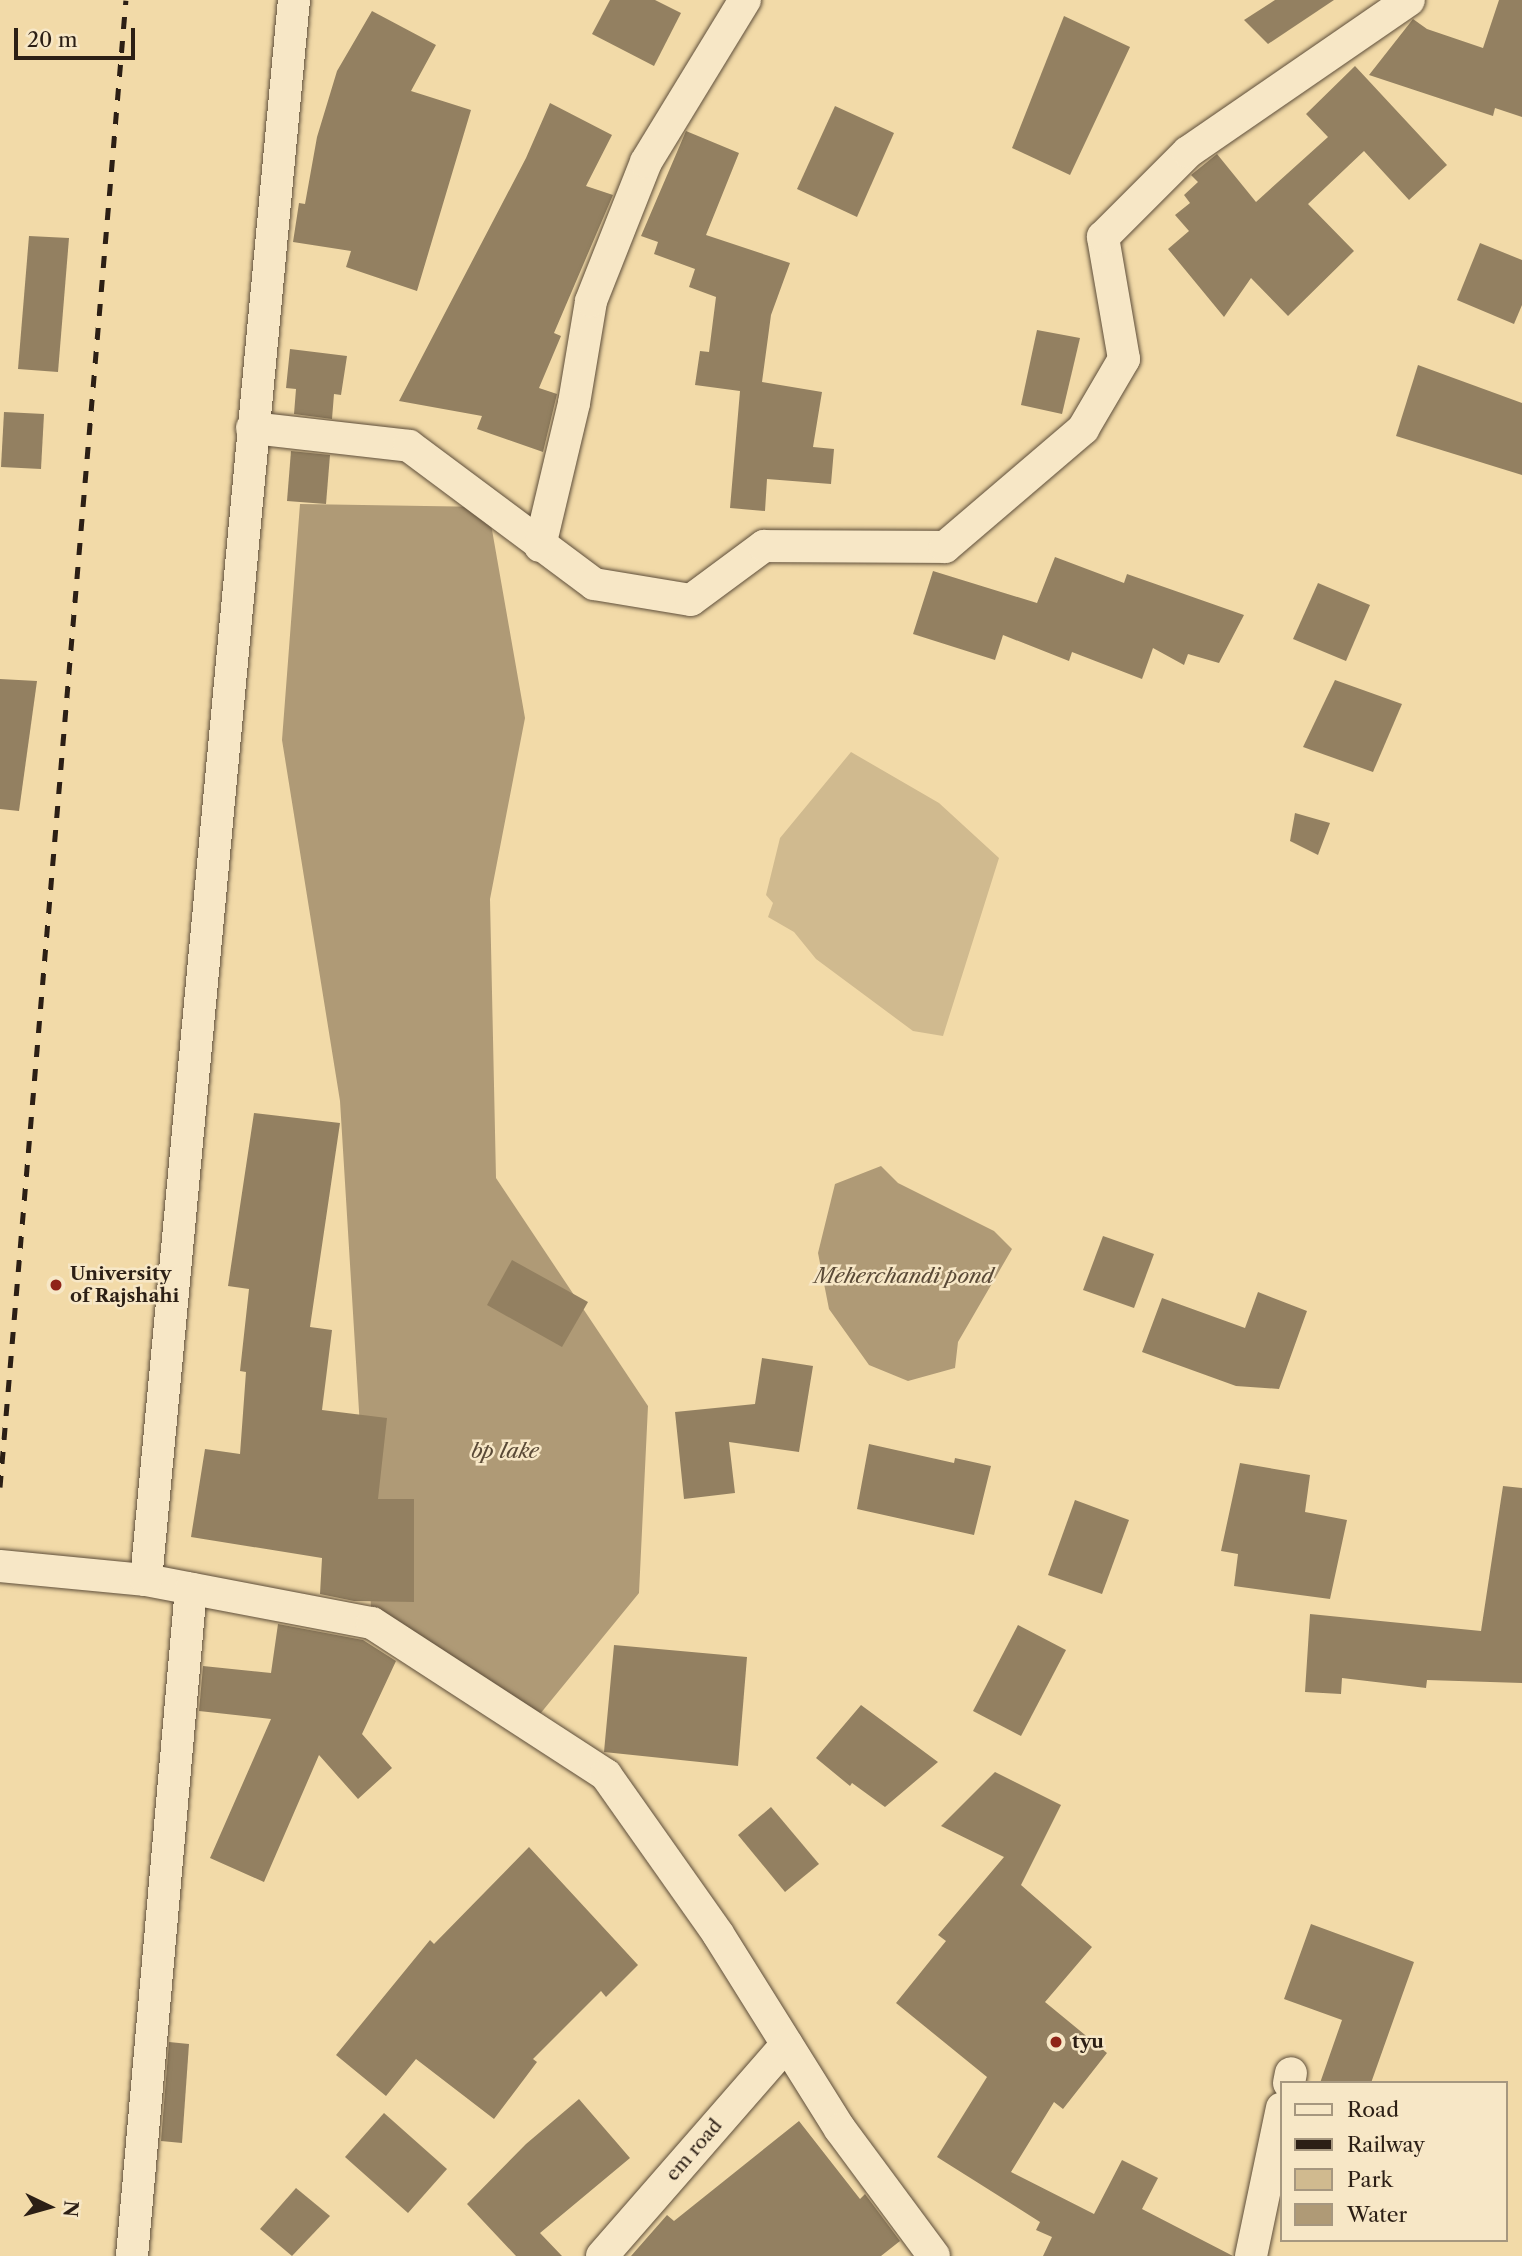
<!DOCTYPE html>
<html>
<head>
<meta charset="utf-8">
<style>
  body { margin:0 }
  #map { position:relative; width:1522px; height:2256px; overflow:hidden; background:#f2daa8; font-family:"Libre Caslon Text",serif }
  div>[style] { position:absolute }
  .green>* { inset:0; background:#d0ba8f }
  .water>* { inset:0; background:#af9a76 }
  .building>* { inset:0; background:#938061 }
  .roads { filter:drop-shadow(0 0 2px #5e4e3a) drop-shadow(0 0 2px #5e4e3a) }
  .minor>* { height:32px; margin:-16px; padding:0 16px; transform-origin:16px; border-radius:16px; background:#f7e7c6 }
  .rail>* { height:5px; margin-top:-2.5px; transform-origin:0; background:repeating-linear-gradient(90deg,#2c1f15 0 12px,transparent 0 24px) }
  .dots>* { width:19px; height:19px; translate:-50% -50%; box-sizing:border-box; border:4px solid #f7e7c6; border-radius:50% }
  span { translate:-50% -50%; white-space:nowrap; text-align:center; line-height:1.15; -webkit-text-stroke:5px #f7e7c6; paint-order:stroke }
  .poi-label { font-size:19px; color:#2c1f15; font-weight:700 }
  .left { translate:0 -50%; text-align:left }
  .street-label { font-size:19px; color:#2c1f15 }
  .water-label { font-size:21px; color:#5a4a37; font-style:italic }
  .legend { position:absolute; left:1280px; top:2081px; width:228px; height:161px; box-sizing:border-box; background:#f7e7c6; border:2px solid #a6977f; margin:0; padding:9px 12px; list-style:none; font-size:21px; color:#2c1f15 }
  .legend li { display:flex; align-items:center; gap:14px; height:35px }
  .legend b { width:35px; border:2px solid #a6977f }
  .north { position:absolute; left:14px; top:2172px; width:70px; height:70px; -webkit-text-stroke:5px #f7e7c6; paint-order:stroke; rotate:95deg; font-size:19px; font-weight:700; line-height:28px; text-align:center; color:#2c1f15 }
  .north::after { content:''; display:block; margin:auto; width:24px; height:32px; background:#2c1f15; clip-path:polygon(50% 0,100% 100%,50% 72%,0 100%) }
  .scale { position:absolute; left:14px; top:28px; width:121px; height:32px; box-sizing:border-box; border:4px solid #2c1f15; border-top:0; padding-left:9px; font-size:21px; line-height:24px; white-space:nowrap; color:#2c1f15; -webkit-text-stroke:5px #f7e7c6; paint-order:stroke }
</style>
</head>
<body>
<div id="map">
  <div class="green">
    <div style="clip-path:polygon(851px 752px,939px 803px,999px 858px,943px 1036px,913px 1031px,816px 959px,794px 932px,768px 917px,773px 903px,766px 895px,780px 838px)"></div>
  </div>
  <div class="water">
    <div style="clip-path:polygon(300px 504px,488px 507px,525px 718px,490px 899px,496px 1178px,648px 1406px,639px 1593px,531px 1725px,372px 1623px,340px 1101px,282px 740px)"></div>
    <div style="clip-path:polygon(881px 1166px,898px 1183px,994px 1231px,1012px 1249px,958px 1342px,955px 1368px,908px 1381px,869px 1365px,829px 1309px,818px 1253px,835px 1184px)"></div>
  </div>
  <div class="building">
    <div style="clip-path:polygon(610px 0,655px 0,681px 13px,654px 66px,592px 34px)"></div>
    <div style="clip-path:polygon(1275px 0,1334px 0,1268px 44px,1244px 20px)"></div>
    <div style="clip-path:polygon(1499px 0,1522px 0,1522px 117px,1495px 108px,1493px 116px,1369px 75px,1413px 19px,1427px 29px,1483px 48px)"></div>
    <div style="clip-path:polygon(372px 11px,436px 45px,411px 91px,471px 110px,417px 291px,346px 267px,351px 251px,293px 242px,299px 203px,305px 204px,317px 137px,337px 71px)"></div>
    <div style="clip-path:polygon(1064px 16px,1130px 47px,1070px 175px,1012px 148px)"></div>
    <div style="clip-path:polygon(1355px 66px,1447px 165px,1409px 200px,1364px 151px,1308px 204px,1354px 251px,1288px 316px,1251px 278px,1224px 317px,1168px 249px,1189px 231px,1175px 215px,1190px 203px,1184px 195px,1198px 182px,1191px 175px,1217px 154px,1256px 202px,1328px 137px,1306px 114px)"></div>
    <div style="clip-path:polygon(550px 103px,612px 135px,586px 186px,613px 195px,554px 333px,561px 336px,539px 388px,557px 394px,543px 452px,477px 429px,482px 416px,399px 401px,526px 158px)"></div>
    <div style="clip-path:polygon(835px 106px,894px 133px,857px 217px,797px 189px)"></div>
    <div style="clip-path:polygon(686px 131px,739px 153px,706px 235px,790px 263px,771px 315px,762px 382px,822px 392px,813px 447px,834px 449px,831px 484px,767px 479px,765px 511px,730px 508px,740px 391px,695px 385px,700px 351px,709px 352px,716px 297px,689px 287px,695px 269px,654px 254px,658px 242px,641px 236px)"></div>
    <div style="clip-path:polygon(29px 236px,69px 238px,58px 372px,18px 369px)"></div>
    <div style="clip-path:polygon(1480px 243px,1522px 260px,1522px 305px,1514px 324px,1457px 300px)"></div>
    <div style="clip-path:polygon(1037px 330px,1080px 338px,1062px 414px,1021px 405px)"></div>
    <div style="clip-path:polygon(290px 349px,347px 356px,341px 395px,334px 394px,332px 419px,294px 414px,296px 389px,286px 388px)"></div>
    <div style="clip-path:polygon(1418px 365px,1522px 403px,1522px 475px,1396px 436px)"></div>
    <div style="clip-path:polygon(4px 412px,44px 414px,41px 469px,1px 467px)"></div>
    <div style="clip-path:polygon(291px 451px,330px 455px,326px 504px,287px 501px)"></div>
    <div style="clip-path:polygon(1055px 557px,1124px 583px,1127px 574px,1244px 615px,1219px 663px,1188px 654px,1184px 665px,1153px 648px,1142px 679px,1072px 652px,1069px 661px,1003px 635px,995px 660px,913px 634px,933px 571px,1037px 603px)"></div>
    <div style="clip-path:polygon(1318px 583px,1370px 605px,1346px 661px,1293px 639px)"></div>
    <div style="clip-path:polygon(0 679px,37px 681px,19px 811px,0 809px)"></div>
    <div style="clip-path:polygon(1335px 680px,1402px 704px,1373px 772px,1303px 747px)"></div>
    <div style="clip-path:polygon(1295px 813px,1330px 823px,1318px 855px,1290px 841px)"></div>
    <div style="clip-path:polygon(254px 1113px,340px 1123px,310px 1327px,332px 1330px,322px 1410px,387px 1418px,378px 1499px,414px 1499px,414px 1602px,354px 1601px,320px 1594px,322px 1558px,191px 1537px,205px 1449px,240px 1454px,246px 1372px,240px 1371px,249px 1289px,228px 1286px)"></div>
    <div style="clip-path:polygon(1103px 1236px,1154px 1254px,1134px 1308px,1083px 1290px)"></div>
    <div style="clip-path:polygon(512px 1260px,588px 1302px,562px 1347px,487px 1305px)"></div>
    <div style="clip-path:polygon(1258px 1292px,1307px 1311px,1279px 1389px,1236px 1386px,1142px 1352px,1162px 1298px,1245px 1328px)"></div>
    <div style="clip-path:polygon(762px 1358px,813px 1366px,799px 1452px,729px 1442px,735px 1493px,684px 1499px,675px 1412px,755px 1404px)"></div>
    <div style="clip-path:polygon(869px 1444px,954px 1463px,955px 1458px,991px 1466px,974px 1535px,857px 1509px)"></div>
    <div style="clip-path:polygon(1240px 1463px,1310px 1475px,1305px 1512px,1347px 1520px,1330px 1599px,1234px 1586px,1238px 1554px,1221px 1551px)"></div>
    <div style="clip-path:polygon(1503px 1486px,1522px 1488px,1522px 1683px,1427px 1680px,1426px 1688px,1342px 1678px,1341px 1694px,1305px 1692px,1310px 1614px,1481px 1631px)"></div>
    <div style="clip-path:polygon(1075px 1500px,1129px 1520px,1102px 1594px,1048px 1575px)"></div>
    <div style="clip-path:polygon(278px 1624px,363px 1640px,396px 1661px,362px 1734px,392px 1768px,358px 1799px,319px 1755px,264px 1882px,210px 1858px,271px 1719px,199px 1711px,203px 1666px,271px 1673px)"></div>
    <div style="clip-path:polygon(1018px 1625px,1066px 1650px,1021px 1736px,973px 1711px)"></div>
    <div style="clip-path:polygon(614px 1645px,747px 1657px,738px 1766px,604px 1752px)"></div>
    <div style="clip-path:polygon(861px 1705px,938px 1762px,885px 1807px,852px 1783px,850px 1786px,816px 1758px)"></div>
    <div style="clip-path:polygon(995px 1772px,1061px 1805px,1021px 1885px,1092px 1947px,1045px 2002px,1107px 2053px,1063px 2109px,1054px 2102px,1011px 2172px,1094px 2214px,1122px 2160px,1158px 2178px,1142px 2209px,1233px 2256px,1043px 2256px,1052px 2237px,1036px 2230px,1040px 2222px,937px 2157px,987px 2077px,896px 2003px,946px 1941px,938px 1935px,1004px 1857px,941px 1826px)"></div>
    <div style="clip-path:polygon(771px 1807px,819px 1864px,785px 1892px,738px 1835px)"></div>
    <div style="clip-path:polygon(529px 1847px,638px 1965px,606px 1997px,601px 1991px,533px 2059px,537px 2062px,494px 2119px,416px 2059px,386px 2096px,336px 2055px,430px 1940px,434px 1944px)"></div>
    <div style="clip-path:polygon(1311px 1924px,1414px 1962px,1371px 2083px,1320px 2083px,1342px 2020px,1284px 1999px)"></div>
    <div style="clip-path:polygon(169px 2042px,189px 2044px,182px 2143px,161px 2141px)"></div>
    <div style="clip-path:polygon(579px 2099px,630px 2158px,540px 2233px,562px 2256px,516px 2256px,467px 2204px,526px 2144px)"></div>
    <div style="clip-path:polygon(384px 2113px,447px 2169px,408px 2213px,345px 2157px)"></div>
    <div style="clip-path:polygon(799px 2121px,860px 2199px,865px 2194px,900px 2241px,881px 2256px,631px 2256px,667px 2215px,674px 2221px)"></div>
    <div style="clip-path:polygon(296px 2188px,330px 2216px,292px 2256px,260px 2229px)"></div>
  </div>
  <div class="roads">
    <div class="minor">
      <div style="left:252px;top:428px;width:158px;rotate:6.5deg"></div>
      <div style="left:409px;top:446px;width:231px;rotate:36.7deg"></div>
      <div style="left:594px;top:584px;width:98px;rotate:9.4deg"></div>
      <div style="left:691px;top:600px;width:91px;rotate:-36.5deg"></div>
      <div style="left:764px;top:546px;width:181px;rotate:0.3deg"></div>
      <div style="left:945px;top:547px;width:182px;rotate:-40.5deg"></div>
      <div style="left:1083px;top:429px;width:81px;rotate:-59.6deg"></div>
      <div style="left:1124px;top:359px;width:124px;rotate:-99.8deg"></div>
      <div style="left:1103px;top:237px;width:120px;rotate:-45deg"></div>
      <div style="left:1188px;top:152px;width:268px;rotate:-34.5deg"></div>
      <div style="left:540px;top:546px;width:147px;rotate:-76.6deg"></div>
      <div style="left:574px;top:403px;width:103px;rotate:-80.5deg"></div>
      <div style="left:591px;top:301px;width:149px;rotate:-68.4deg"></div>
      <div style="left:646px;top:162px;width:190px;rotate:-58.6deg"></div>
      <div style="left:0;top:1566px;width:147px;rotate:5.5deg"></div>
      <div style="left:146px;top:1580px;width:230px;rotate:10.8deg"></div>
      <div style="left:372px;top:1623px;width:279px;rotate:33deg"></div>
      <div style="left:606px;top:1775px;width:194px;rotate:54.8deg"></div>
      <div style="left:718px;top:1934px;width:230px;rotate:58deg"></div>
      <div style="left:840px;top:2129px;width:158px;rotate:53.5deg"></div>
      <div style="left:146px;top:1580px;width:1587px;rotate:-84.65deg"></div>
      <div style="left:1289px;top:2083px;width:10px;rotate:-79deg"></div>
      <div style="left:132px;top:2256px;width:670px;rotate:-84.95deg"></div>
      <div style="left:602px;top:2256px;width:281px;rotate:-48.9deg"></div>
      <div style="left:1251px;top:2256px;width:151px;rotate:-78.2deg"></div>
    </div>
  </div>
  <div class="rail">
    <div style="left:0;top:1487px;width:1492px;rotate:-85.16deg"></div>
  </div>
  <div class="dots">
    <div style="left:56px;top:1285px;background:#8f2418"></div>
    <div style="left:1056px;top:2042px;background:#8f2418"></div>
  </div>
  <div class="poi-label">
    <span class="left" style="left:70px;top:1285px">University<br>of Rajshahi</span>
    <span class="left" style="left:1072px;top:2042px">tyu</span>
  </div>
  <div class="street-label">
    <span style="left:694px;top:2150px;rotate:-49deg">em road</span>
  </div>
  <div class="water-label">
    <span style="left:904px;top:1276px">Meherchandi pond</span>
    <span style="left:505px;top:1451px">bp lake</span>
  </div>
  <ul class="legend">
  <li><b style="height:9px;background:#f7e7c6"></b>Road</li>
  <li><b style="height:9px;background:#2c1f15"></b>Railway</li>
  <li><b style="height:19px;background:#d0ba8f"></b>Park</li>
  <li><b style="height:19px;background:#af9a76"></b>Water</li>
  </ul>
  <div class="north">N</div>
  <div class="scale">20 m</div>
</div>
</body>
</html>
